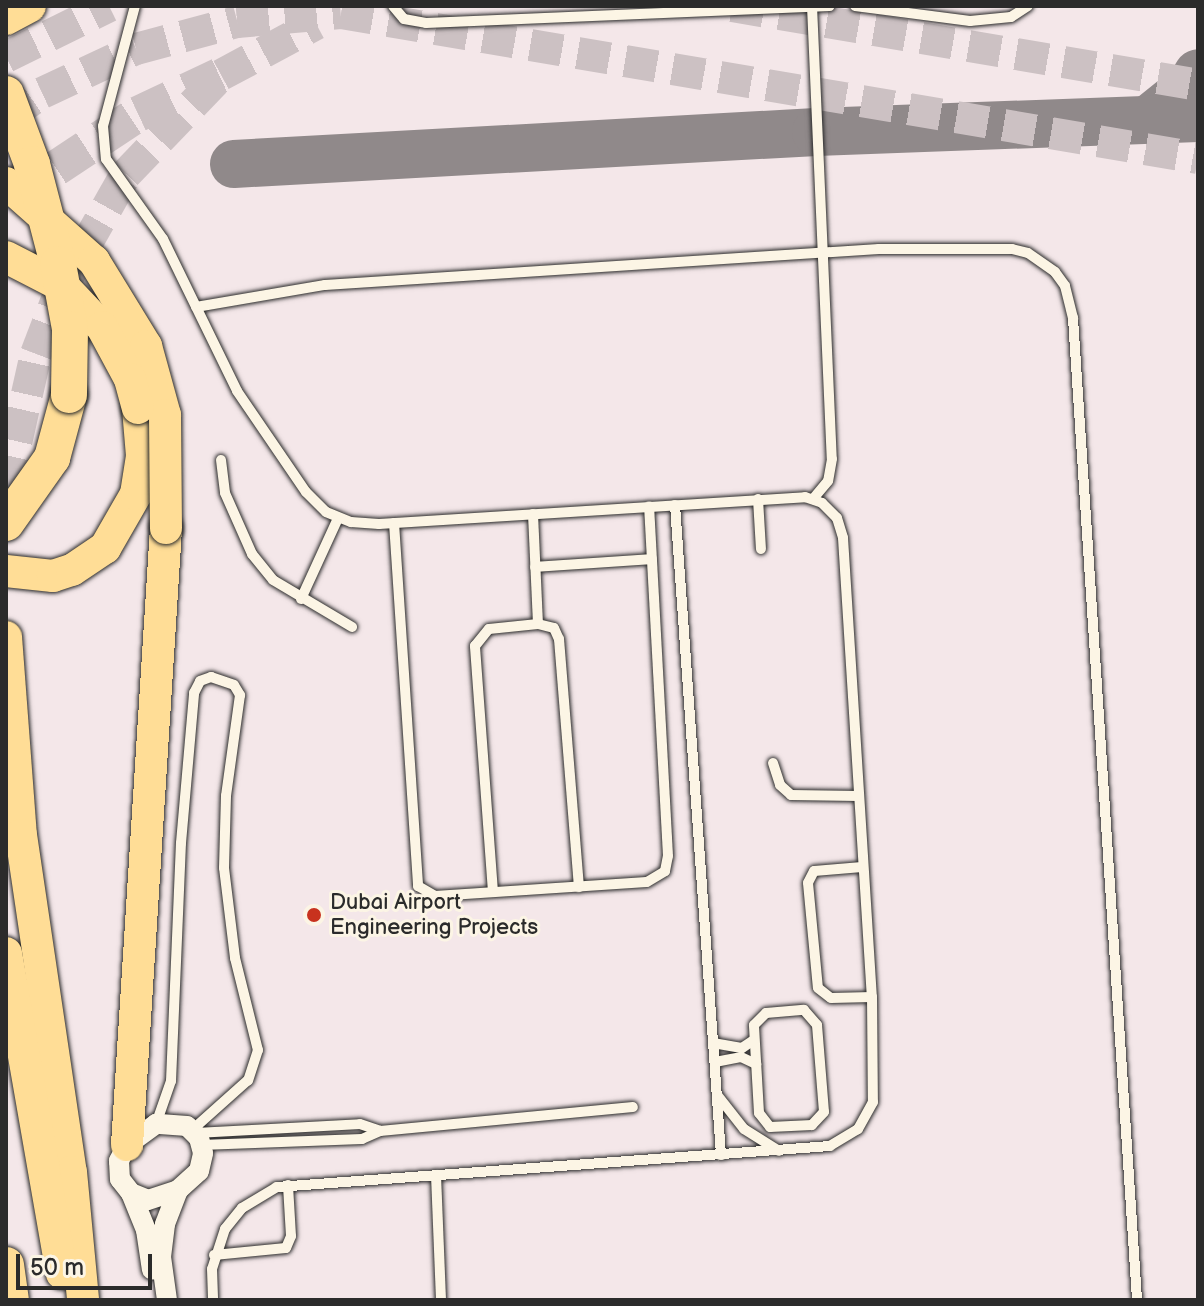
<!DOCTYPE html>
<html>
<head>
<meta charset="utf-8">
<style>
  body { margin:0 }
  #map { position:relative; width:1204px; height:1306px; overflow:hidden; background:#f4e7e9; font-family:"Balsamiq Sans",sans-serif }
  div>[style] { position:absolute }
  .taxiway>* { height:48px; margin:-24px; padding:0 24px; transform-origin:24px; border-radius:24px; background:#90898a }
  .primary-tunnel>* { height:32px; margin-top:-16px; transform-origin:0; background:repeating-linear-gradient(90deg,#ccc1c3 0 32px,transparent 0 48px) }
  .highway-tunnel>* { height:36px; margin-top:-18px; transform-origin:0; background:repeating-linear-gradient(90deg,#ccc1c3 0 36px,transparent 0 54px) }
  .roads { filter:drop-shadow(0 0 2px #2b2b2b) drop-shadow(0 0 2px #2b2b2b) }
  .lane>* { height:10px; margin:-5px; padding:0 5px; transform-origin:5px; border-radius:5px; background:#fcf5e5 }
  .street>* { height:20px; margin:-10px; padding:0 10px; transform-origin:10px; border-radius:10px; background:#fcf5e5 }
  .primary>* { height:32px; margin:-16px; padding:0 16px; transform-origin:16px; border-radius:16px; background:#ffdd96 }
  .highway>* { height:36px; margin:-18px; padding:0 18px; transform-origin:18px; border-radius:18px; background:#ffdd96 }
  .bridges { filter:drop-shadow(0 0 2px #2b2b2b) drop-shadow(0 0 2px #2b2b2b) }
  .primary-bridge>* { height:32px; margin:-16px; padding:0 16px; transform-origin:16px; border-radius:16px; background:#ffdd96 }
  .highway-bridge>* { height:36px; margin:-18px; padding:0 18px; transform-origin:18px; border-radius:18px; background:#ffdd96 }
  .dots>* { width:22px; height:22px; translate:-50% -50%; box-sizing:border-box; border:4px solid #fcf5e5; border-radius:50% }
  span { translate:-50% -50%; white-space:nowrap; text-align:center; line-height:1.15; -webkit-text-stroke:6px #fcf5e5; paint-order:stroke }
  .poi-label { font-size:22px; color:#2b2b2b }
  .left { translate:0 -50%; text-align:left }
  .frame { position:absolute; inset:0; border:8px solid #2b2b2b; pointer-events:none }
  .scale { position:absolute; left:16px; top:1254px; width:136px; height:36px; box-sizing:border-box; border:4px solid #2b2b2b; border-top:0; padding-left:10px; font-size:24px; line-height:28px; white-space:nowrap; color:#2b2b2b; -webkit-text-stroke:6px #fcf5e5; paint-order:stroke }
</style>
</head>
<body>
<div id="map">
  <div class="taxiway">
    <div style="left:1149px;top:119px;width:53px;rotate:-38.8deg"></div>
    <div style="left:1190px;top:86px;width:15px;rotate:-58deg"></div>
    <div style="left:234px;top:164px;width:583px;rotate:-3.15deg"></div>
    <div style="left:816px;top:132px;width:382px;rotate:-2.1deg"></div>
  </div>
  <div class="primary-tunnel">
    <div style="left:732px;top:6px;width:473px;rotate:9.6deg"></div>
    <div style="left:6px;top:57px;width:115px;rotate:-26.3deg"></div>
    <div style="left:6px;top:118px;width:44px;rotate:-34.8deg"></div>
    <div style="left:42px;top:93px;width:104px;rotate:-25.1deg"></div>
    <div style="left:136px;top:49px;width:105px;rotate:-15deg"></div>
    <div style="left:237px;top:22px;width:104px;rotate:-4.9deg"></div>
    <div style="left:341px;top:13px;width:869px;rotate:9.6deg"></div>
    <div style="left:6px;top:488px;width:137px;rotate:-77.4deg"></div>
    <div style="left:36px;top:354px;width:67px;rotate:-69.1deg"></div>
    <div style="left:60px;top:291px;width:134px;rotate:-60.6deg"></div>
    <div style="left:126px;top:174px;width:137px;rotate:-46.2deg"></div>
    <div style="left:221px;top:75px;width:108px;rotate:-28.2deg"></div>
  </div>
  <div class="highway-tunnel">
    <div style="left:11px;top:198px;width:152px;rotate:-33.5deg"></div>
    <div style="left:138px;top:114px;width:92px;rotate:-25.2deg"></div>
  </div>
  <div class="roads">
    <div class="lane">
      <div style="left:135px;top:6px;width:124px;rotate:104.9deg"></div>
      <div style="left:103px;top:126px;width:33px;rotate:85deg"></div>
      <div style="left:106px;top:159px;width:98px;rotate:54.5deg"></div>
      <div style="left:163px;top:239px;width:169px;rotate:64deg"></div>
      <div style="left:237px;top:391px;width:122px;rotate:55.7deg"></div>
      <div style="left:306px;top:492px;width:28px;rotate:45deg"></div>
      <div style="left:326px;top:512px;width:27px;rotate:22deg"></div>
      <div style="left:351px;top:522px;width:28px;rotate:4deg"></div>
      <div style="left:379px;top:524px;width:427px;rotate:-3.6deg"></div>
      <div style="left:805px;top:497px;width:18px;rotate:19deg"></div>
      <div style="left:822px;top:503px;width:21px;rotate:45deg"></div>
      <div style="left:837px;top:518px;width:21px;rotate:73deg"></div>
      <div style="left:843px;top:538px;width:460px;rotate:86.4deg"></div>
      <div style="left:872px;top:997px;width:105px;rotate:89.5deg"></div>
      <div style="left:873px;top:1102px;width:31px;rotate:119deg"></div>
      <div style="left:858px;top:1129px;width:33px;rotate:149deg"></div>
      <div style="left:830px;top:1146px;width:555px;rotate:175.76deg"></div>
      <div style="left:277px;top:1187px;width:41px;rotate:149deg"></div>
      <div style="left:242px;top:1208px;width:27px;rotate:129deg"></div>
      <div style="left:225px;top:1229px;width:42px;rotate:108deg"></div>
      <div style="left:212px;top:1269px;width:31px;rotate:88deg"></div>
      <div style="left:393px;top:6px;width:17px;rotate:50deg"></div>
      <div style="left:404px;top:19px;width:22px;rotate:10deg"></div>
      <div style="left:426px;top:23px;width:404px;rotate:-2.4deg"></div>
      <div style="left:812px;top:6px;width:453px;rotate:87.5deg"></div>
      <div style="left:832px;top:459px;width:22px;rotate:100deg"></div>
      <div style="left:828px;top:481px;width:23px;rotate:130deg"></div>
      <div style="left:855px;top:6px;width:116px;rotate:7.4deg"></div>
      <div style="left:970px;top:21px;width:41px;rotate:-5.6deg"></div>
      <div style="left:1011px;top:17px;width:20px;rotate:-33deg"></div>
      <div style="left:196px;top:307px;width:131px;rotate:-9.7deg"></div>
      <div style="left:325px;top:285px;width:555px;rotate:-3.72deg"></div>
      <div style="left:879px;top:249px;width:133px"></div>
      <div style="left:1012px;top:249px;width:16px;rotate:14deg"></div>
      <div style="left:1028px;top:253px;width:33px;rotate:35deg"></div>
      <div style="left:1055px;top:272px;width:17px;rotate:54deg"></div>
      <div style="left:1065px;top:286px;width:33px;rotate:76deg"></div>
      <div style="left:1073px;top:318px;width:984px;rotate:86.27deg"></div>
      <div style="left:221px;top:460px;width:33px;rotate:83deg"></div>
      <div style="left:225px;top:493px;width:67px;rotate:66.1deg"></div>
      <div style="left:252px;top:554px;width:33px;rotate:51deg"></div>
      <div style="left:273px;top:580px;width:92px;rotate:30.7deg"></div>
      <div style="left:758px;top:499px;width:50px;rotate:86.6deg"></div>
      <div style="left:675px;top:505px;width:652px;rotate:85.95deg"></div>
      <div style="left:533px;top:514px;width:110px;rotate:87.4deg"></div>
      <div style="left:394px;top:523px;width:364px;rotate:86.2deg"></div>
      <div style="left:418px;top:886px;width:20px;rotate:30deg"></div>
      <div style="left:435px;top:896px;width:212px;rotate:-3.8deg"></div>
      <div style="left:647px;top:882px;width:21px;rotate:-31deg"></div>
      <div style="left:665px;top:871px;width:15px;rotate:-79deg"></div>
      <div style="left:668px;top:856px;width:350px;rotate:-93.1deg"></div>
      <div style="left:535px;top:567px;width:117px;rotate:-3.9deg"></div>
      <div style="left:301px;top:599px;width:89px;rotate:-65.4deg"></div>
      <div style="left:773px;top:763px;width:23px;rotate:72deg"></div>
      <div style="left:780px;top:785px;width:15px;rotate:42deg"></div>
      <div style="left:791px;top:795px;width:67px;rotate:0.9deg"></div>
      <div style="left:862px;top:867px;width:48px;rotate:175.2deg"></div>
      <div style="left:814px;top:871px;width:13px;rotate:117deg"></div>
      <div style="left:808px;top:883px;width:105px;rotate:84.6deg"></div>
      <div style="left:818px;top:988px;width:16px;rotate:38deg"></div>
      <div style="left:831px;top:998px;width:41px;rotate:-1.4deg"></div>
      <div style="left:493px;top:892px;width:247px;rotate:-94.2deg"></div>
      <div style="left:475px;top:646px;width:22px;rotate:-51deg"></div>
      <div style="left:489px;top:629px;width:49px;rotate:-5.8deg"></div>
      <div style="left:538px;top:624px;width:16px;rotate:14deg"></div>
      <div style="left:554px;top:628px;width:12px;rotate:66deg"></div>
      <div style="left:559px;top:639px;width:249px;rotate:85.4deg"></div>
      <div style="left:804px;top:1010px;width:20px;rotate:49deg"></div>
      <div style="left:817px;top:1025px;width:87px;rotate:85.4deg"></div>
      <div style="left:824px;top:1112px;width:18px;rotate:133deg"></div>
      <div style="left:812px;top:1125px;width:42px;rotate:177.3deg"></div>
      <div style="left:770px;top:1127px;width:18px;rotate:-128deg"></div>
      <div style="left:759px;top:1113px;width:88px;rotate:-93.3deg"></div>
      <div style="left:754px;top:1025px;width:17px;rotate:-45deg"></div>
      <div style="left:766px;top:1013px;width:38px;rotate:-5deg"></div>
      <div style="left:713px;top:1043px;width:29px;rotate:10deg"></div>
      <div style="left:742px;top:1048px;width:14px;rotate:-34deg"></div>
      <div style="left:715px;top:1062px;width:26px;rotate:-11deg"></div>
      <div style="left:741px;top:1057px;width:17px;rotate:25deg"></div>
      <div style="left:718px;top:1096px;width:42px;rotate:51.8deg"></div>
      <div style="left:744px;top:1129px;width:41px;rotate:32.2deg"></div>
      <div style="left:156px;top:1124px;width:46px;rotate:-70.8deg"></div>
      <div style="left:171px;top:1081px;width:238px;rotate:-87.6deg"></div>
      <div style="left:181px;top:843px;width:151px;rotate:-85deg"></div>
      <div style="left:194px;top:693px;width:13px;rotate:-63deg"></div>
      <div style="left:200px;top:681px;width:12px;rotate:-20deg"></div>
      <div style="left:211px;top:677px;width:24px;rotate:19deg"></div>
      <div style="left:234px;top:685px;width:12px;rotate:59deg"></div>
      <div style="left:240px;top:695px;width:102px;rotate:97.9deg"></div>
      <div style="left:226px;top:796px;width:72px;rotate:91.6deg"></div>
      <div style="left:224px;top:868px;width:91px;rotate:83deg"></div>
      <div style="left:235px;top:958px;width:95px;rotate:76deg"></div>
      <div style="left:258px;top:1050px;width:32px;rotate:108deg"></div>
      <div style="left:248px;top:1080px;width:75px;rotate:138.2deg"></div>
      <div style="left:196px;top:1133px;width:164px;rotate:-3.1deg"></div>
      <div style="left:360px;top:1124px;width:21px;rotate:19deg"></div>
      <div style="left:201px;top:1145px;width:161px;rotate:-2.1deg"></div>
      <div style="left:362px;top:1139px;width:20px;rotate:-24deg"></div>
      <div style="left:380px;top:1131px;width:254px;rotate:-5.4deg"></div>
      <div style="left:436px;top:1175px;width:125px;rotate:87.7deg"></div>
      <div style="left:214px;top:1255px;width:72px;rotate:-5.6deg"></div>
      <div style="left:286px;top:1248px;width:13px;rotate:-67deg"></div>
      <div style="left:291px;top:1236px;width:51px;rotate:-93.4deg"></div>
    </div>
    <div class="street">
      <div style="left:131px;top:1193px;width:40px;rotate:68deg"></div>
      <div style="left:146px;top:1230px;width:40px;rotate:81.5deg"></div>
      <div style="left:167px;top:1300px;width:43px;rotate:-97.9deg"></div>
      <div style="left:161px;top:1257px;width:33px;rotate:-83deg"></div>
      <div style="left:165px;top:1224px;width:36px;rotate:-69deg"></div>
      <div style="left:178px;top:1190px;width:28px;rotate:-42deg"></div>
      <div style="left:199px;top:1171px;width:18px;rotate:-77deg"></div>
      <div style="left:203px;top:1153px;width:16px;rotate:-105deg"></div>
      <div style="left:199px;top:1138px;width:17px;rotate:-135deg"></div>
      <div style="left:187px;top:1126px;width:31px;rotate:-176deg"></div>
      <div style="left:156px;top:1124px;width:36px;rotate:144deg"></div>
      <div style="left:127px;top:1145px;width:18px;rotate:117deg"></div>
      <div style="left:119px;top:1161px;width:18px;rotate:87deg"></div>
      <div style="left:120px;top:1179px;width:18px;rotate:52deg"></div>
      <div style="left:131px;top:1193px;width:18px;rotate:22deg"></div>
      <div style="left:148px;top:1200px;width:32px;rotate:-18deg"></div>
    </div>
    <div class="primary">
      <div style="left:6px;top:19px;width:27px;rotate:-28deg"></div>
      <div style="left:6px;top:571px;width:47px;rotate:6.1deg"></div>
      <div style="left:53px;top:576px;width:20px;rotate:-18deg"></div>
      <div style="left:72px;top:570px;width:40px;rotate:-34deg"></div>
      <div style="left:105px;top:548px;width:62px;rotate:-60.1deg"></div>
      <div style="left:136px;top:494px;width:38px;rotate:-81deg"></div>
      <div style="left:142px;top:456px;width:48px;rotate:-94.8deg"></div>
      <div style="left:6px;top:637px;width:199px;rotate:85.7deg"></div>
      <div style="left:21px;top:835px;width:341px;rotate:81.6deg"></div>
      <div style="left:71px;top:1172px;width:129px;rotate:84.6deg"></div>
      <div style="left:6px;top:953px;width:325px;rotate:80.1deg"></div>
      <div style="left:127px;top:1145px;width:618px;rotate:-86.38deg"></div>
    </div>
    <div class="highway">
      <div style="left:6px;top:523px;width:80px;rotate:-54.7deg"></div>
      <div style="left:52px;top:458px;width:65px;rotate:-74.9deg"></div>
      <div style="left:6px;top:1265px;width:35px;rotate:82deg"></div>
    </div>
  </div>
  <div class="bridges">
    <div class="primary-bridge">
      <div style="left:6px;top:183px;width:118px;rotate:41.6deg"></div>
      <div style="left:94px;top:261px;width:100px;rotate:58.5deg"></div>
      <div style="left:146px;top:346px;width:72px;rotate:74.6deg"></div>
      <div style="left:165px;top:415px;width:113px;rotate:89.5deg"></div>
      <div style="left:6px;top:257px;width:65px;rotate:27.3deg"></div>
      <div style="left:64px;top:287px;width:55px;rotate:46.5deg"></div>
      <div style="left:102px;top:327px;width:59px;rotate:61.7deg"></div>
      <div style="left:130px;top:379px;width:30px;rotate:75deg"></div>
    </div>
    <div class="highway-bridge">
      <div style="left:6px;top:94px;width:75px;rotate:69.6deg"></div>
      <div style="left:32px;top:164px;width:103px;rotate:75.4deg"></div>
      <div style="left:58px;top:264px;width:66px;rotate:79.5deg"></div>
      <div style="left:70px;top:329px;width:66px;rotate:90.9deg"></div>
    </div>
  </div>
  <div class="dots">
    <div style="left:314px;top:915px;background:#c8321e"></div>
  </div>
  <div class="poi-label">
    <span class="left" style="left:330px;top:915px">Dubai Airport<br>Engineering Projects</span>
  </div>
  <div class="frame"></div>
  <div class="scale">50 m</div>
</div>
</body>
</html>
